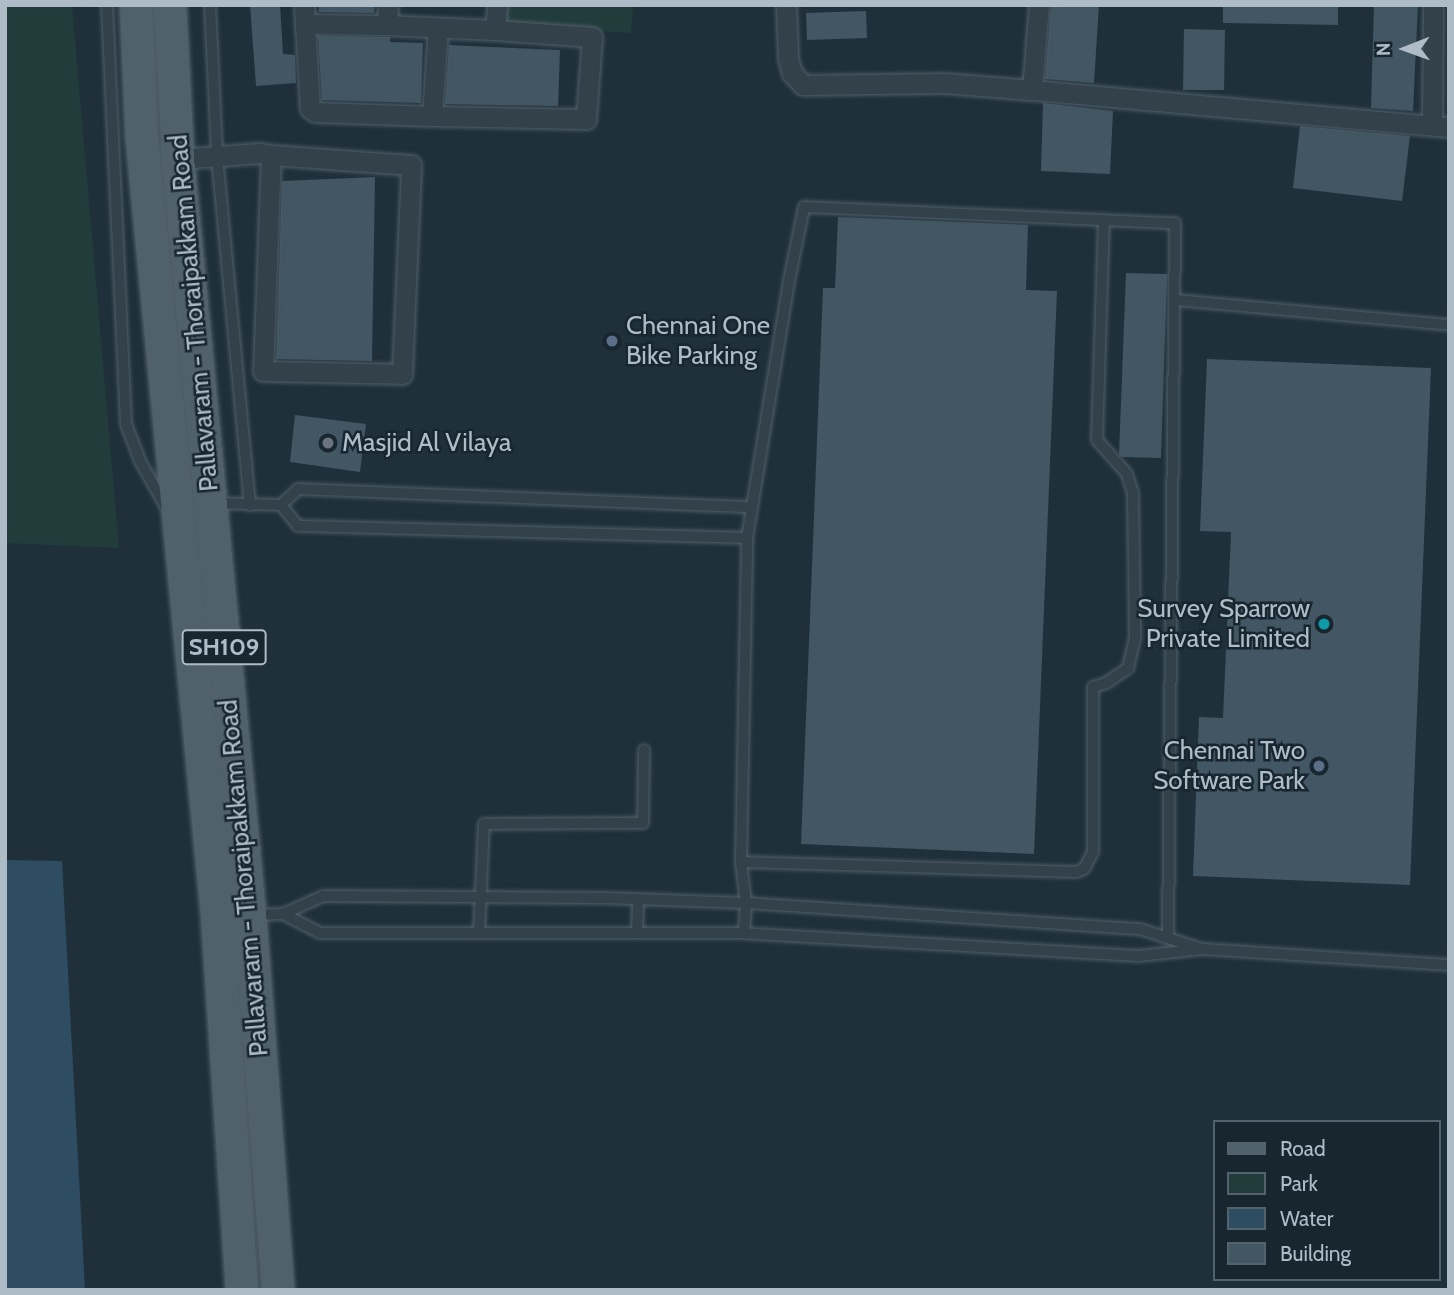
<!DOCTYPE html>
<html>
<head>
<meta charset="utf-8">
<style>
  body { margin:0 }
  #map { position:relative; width:1454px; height:1295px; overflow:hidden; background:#1f303b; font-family:Cabin,sans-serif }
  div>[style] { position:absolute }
  .green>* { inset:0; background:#213c3b }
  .water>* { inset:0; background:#2f4d62 }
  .building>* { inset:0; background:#425663 }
  .roads { filter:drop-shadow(0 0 2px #515f69) drop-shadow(0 0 2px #515f69) }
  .service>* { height:10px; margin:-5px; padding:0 5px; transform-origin:5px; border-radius:5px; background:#33414b }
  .minor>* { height:19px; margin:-9.5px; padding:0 9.5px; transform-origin:9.5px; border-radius:9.5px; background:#33414b }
  .primary>* { height:32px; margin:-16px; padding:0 16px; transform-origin:16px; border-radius:16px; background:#51616c }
  .dots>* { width:19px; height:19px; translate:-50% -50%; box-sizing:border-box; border:4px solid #182630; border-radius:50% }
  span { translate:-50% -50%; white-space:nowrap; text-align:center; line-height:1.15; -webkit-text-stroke:5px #182630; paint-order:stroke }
  .shield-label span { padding:2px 5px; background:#182630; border:2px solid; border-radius:5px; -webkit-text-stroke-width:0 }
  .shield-label { font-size:24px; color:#aebcc8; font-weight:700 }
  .street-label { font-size:26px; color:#aebcc8 }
  .poi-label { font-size:26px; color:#aebcc8 }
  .left { translate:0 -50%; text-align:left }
  .right { translate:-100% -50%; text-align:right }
  .frame { position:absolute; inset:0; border:7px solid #aebcc8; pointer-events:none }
  .legend { position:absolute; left:1213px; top:1120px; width:228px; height:161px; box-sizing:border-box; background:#182630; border:2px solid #54626d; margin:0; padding:9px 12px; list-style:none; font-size:21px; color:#aebcc8 }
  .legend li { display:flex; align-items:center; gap:14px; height:35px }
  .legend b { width:35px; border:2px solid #54626d }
  .north { position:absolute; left:1370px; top:14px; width:70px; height:70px; -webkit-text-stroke:5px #182630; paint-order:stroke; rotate:269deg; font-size:19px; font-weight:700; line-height:28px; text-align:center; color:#aebcc8 }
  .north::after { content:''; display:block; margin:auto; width:24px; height:32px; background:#aebcc8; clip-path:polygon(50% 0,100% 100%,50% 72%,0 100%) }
</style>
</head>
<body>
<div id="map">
  <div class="green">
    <div style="clip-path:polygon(5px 5px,72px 5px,119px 548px,5px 543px)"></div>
    <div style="clip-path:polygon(506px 5px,633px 5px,631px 33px,505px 25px)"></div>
  </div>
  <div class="water">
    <div style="clip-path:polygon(5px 860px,62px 861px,85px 1290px,5px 1290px)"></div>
  </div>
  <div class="building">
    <div style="clip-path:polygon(250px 5px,280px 5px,283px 54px,295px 55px,296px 83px,256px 86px)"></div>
    <div style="clip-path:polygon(319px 5px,375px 5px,374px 13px,319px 12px)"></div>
    <div style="clip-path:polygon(1051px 5px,1099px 5px,1094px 83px,1045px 79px)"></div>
    <div style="clip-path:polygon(1223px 5px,1338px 5px,1338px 25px,1223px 23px)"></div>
    <div style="clip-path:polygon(1374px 5px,1418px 5px,1413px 111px,1371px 108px)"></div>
    <div style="clip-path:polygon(866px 11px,867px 38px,807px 40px,806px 13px)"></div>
    <div style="clip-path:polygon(1184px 29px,1225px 30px,1224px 90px,1183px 90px)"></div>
    <div style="clip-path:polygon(318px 36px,390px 37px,390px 42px,423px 43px,421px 103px,322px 100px)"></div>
    <div style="clip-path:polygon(449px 45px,560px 50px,558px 106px,445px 104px)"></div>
    <div style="clip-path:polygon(1043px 103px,1113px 111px,1110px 174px,1041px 171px)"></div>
    <div style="clip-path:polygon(1300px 126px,1410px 136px,1402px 201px,1293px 188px)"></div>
    <div style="clip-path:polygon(375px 177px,372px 361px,276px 359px,282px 181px)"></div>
    <div style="clip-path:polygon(838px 217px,1028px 225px,1026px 290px,1057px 291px,1034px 854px,801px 844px,823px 288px,835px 288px)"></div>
    <div style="clip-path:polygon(1126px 273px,1167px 274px,1161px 458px,1122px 457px,1119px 454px)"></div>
    <div style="clip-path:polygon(1207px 359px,1431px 368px,1410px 885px,1193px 876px,1199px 717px,1223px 718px,1231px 532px,1200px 531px)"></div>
    <div style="clip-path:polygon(295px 415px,366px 424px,360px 472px,290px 462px)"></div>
  </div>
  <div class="roads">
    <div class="service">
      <div style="left:107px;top:5px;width:419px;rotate:87.4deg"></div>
      <div style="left:126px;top:424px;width:40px;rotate:69deg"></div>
      <div style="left:140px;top:461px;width:55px;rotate:60.6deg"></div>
      <div style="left:210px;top:5px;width:151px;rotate:87.3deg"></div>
      <div style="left:217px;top:156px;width:351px;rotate:84.6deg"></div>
      <div style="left:1175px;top:300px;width:275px;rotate:5.2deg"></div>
      <div style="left:213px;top:503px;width:68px;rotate:1.7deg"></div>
      <div style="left:281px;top:505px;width:23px;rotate:-43deg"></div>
      <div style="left:298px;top:489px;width:454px;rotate:2.3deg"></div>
      <div style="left:281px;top:505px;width:27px;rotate:51deg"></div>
      <div style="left:298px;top:526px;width:449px;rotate:1.5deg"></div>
      <div style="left:741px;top:862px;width:335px;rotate:1.7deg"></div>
      <div style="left:1076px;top:872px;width:9px;rotate:-21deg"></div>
      <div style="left:1084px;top:869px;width:19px;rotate:-62deg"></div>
      <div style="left:1093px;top:852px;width:165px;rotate:-90deg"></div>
      <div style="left:1093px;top:687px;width:14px;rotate:-17deg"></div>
      <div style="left:1106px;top:683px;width:27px;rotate:-34deg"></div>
      <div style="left:1128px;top:668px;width:32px;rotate:-77deg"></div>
      <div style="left:1135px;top:637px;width:144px;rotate:-90.8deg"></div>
      <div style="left:1133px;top:493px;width:20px;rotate:-108deg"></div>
      <div style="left:1127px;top:474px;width:45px;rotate:-131.4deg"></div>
      <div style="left:1097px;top:440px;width:220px;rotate:-88.2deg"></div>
      <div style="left:253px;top:915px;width:30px;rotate:-2deg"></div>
      <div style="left:283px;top:914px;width:44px;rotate:-24.2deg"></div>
      <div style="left:323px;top:896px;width:283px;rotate:0.4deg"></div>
      <div style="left:606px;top:898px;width:140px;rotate:2deg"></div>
      <div style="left:746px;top:903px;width:395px;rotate:3.8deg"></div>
      <div style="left:1140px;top:929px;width:65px;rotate:17.9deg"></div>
      <div style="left:1202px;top:949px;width:64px;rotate:173.8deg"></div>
      <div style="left:1138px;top:956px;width:395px;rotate:-176.7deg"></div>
      <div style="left:744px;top:933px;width:424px;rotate:180deg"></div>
      <div style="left:320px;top:933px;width:42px;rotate:-152.8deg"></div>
      <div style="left:479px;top:933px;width:109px;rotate:-87.4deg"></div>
      <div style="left:484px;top:824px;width:159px;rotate:-0.4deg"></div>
      <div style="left:643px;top:823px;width:73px;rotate:-89.2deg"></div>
      <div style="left:637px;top:933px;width:33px;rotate:-88deg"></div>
      <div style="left:744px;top:933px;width:30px;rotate:-86deg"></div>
      <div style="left:746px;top:903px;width:41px;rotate:-97deg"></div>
      <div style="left:741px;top:862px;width:324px;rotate:-88.9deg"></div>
      <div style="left:747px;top:538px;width:260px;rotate:-80.7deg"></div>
      <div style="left:789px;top:281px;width:76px;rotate:-78.5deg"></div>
      <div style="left:804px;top:207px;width:371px;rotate:2.5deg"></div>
      <div style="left:1175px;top:223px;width:715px;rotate:90.56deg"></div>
      <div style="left:1202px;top:949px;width:248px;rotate:3.7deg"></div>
    </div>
    <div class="minor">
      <div style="left:304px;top:5px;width:19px;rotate:87deg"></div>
      <div style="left:388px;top:5px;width:20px;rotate:93deg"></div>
      <div style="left:387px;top:25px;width:108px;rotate:2.7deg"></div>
      <div style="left:495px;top:30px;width:25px;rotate:-85deg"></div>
      <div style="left:786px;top:5px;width:53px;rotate:87.8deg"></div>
      <div style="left:788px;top:58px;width:16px;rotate:75deg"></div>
      <div style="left:792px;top:73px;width:16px;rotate:47deg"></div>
      <div style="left:803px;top:85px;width:141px;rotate:-0.8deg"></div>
      <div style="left:944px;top:83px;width:88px;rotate:4.5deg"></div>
      <div style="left:1039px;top:5px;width:85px;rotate:94.7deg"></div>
      <div style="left:1032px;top:90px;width:419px;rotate:5.1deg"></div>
      <div style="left:387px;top:25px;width:82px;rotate:-179.3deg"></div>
      <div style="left:305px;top:24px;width:84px;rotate:86.6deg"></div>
      <div style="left:310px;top:108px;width:6px;rotate:39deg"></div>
      <div style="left:315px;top:112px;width:117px;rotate:2deg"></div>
      <div style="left:438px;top:28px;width:88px;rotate:93.9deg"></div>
      <div style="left:432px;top:116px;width:154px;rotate:1.1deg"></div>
      <div style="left:586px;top:119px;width:82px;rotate:-85.8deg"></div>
      <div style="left:592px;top:37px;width:97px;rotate:-175.9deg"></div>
      <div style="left:1432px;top:125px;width:120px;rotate:-89.5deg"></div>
      <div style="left:178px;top:159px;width:82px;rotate:-4.2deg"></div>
      <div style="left:260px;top:153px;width:11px;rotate:10deg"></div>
      <div style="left:271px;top:155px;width:216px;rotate:92.1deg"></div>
      <div style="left:263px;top:371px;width:139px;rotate:1.2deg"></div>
      <div style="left:402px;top:374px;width:209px;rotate:-87.5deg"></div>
      <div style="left:411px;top:165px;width:140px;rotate:-175.9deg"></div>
    </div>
    <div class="primary">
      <div style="left:136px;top:5px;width:135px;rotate:87.5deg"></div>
      <div style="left:142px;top:140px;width:777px;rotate:84.46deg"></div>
      <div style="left:217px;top:913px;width:378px;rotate:86.2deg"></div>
      <div style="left:170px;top:5px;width:154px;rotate:87deg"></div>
      <div style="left:178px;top:159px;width:759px;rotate:84.56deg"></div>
      <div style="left:250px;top:915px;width:376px;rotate:85.7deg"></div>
    </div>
  </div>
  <div class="dots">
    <div style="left:612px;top:341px;background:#5c6f8a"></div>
    <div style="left:328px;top:443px;background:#6b7280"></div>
    <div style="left:1324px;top:624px;background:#0f9aa8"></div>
    <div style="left:1319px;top:766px;background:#5c6f8a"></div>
  </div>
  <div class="shield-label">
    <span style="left:224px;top:647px">SH109</span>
  </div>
  <div class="street-label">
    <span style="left:194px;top:313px;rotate:-95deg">Pallavaram - Thoraipakkam Road</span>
    <span style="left:244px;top:878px;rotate:-95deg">Pallavaram - Thoraipakkam Road</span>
  </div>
  <div class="poi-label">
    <span class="left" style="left:626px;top:341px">Chennai One<br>Bike Parking</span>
    <span class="left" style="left:342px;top:443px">Masjid Al Vilaya</span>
    <span class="right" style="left:1310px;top:624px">Survey Sparrow<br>Private Limited</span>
    <span class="right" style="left:1305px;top:766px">Chennai Two<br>Software Park</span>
  </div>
  <div class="frame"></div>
  <ul class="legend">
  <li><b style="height:9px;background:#51616c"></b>Road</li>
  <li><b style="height:19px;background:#213c3b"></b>Park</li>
  <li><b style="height:19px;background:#2f4d62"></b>Water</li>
  <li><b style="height:19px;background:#425663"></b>Building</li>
  </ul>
  <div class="north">N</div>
</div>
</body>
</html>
